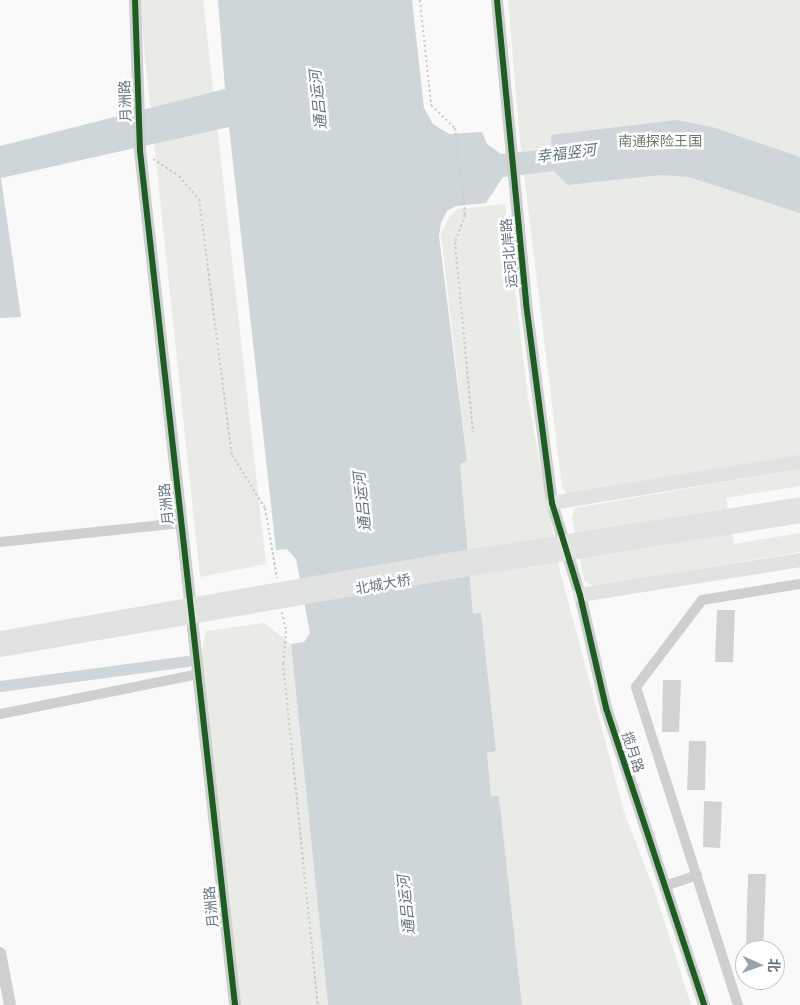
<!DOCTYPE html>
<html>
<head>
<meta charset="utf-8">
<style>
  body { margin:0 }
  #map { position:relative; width:800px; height:1005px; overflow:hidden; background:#f9f9f9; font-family:Poppins,"Noto Sans SC",sans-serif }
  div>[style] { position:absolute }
  .green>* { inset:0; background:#e8ebe6 }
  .water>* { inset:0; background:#ced6d9 }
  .canal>* { height:11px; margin:-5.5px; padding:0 5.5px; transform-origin:5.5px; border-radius:5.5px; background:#ced6d9 }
  .building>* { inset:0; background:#d0d2d3 }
  .path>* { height:2px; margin-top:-1px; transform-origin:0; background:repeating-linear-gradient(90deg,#cbcccd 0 2.5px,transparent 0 5px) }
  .minor>* { height:10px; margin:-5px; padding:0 5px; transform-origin:5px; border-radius:5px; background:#cecfd0 }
  .tertiary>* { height:12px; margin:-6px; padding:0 6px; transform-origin:6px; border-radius:6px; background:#cecfd0 }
  .secondary>* { height:14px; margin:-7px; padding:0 7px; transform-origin:7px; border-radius:7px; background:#e1e2e2 }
  .cycleway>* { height:6px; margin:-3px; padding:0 3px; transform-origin:3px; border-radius:3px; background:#1b5e20 }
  span { translate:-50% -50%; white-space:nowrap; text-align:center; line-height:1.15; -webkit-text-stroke:5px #fff; paint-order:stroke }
  .street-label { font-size:14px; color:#657683 }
  .park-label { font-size:14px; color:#687a64 }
  .water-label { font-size:15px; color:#60757c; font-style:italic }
  .north { position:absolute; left:735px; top:940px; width:50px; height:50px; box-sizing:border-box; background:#fff; border:1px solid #c1c8cd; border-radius:50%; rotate:92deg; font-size:14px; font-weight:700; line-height:20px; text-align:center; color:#657683 }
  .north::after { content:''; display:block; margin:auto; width:18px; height:22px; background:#99a4ac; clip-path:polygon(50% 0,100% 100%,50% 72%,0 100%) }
</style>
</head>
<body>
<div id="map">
  <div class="green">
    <div style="clip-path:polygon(139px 0,203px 0,266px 564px,200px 577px)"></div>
    <div style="clip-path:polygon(508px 0,800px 0,800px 458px,567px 494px,562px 487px,520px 141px)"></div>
    <div style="clip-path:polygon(505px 204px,528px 398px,560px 571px,624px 812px,656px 895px,691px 1005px,522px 1005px,499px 796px,491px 797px,487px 753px,496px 751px,481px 614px,473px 614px,459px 463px,467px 461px,441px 233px,450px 216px,458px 209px)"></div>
    <div style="clip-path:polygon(800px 469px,800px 486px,726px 498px,734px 544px,800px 533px,800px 552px,594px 587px,584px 580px,572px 518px,575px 508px)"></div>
    <div style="clip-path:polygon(264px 623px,291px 644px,328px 1005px,235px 1005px,198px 674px,206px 631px)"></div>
  </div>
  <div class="water">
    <div style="clip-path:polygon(218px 0,412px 0,424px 108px,433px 124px,449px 134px,482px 132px,487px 144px,501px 154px,552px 149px,551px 135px,676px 120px,712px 127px,800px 157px,800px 213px,689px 177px,660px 175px,568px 185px,554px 171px,503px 177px,486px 203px,456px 206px,447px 211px,441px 223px,439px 236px,467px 461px,460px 464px,473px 614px,481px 613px,496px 751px,487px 753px,491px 796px,499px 796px,522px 1005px,328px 1005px,291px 644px,304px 642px,310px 633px,296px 559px,287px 549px,276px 550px,229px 127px,1px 178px,21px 317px,0 318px,0 146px,225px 89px)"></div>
  </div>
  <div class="canal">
    <div style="left:0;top:686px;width:189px;rotate:-7.6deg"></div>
  </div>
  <div class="building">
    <div style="clip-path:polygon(717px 610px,735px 610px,733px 662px,715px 662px)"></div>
    <div style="clip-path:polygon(663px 680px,681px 680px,679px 732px,662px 732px)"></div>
    <div style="clip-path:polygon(689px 741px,706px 741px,705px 790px,687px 790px)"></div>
    <div style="clip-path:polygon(704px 801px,722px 802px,720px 848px,703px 847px)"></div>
    <div style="clip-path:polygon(748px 874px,766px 874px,763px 950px,753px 950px,753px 945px,746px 945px)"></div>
  </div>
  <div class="path">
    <div style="left:420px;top:0;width:106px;rotate:84deg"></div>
    <div style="left:431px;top:105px;width:33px;rotate:44deg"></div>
    <div style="left:455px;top:128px;width:88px;rotate:83.4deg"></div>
    <div style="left:465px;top:215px;width:29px;rotate:110deg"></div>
    <div style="left:455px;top:242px;width:191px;rotate:84.6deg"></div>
    <div style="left:153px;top:159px;width:31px;rotate:33deg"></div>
    <div style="left:179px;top:176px;width:30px;rotate:49deg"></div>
    <div style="left:199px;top:199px;width:258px;rotate:82.7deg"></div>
    <div style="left:232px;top:455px;width:62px;rotate:58.1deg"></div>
    <div style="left:265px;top:508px;width:71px;rotate:80.3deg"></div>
    <div style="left:282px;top:612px;width:19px;rotate:78deg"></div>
    <div style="left:286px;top:631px;width:32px;rotate:95deg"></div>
    <div style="left:283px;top:663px;width:344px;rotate:84.2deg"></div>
  </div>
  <div class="minor">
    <div style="left:0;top:542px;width:182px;rotate:-6deg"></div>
    <div style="left:0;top:714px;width:202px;rotate:-11.4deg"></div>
    <div style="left:665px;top:886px;width:34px;rotate:-19deg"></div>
    <div style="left:738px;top:1005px;width:334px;rotate:-107.8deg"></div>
    <div style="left:636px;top:687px;width:109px;rotate:-52.8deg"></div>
    <div style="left:702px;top:600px;width:99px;rotate:-9.3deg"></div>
  </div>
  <div class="tertiary">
    <div style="left:135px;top:0;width:151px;rotate:88.1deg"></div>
    <div style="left:140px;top:151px;width:859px;rotate:83.65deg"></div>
    <div style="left:497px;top:0;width:304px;rotate:84.5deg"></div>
    <div style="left:526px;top:303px;width:202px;rotate:82.6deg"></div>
    <div style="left:552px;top:503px;width:96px;rotate:73.1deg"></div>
    <div style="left:580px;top:595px;width:116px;rotate:77deg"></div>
    <div style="left:606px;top:708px;width:313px;rotate:71.7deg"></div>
    <div style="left:0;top:953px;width:53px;rotate:79.1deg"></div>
  </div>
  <div class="secondary">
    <div style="left:552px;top:503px;width:251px;rotate:-9.4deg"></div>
    <div style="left:580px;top:595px;width:223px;rotate:-9deg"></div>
    <div style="left:0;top:638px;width:449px;rotate:-9.9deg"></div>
    <div style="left:442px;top:561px;width:363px;rotate:-9deg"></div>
    <div style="left:0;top:650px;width:452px;rotate:-9.8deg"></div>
    <div style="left:445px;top:573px;width:360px;rotate:-9.1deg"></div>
  </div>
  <div class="cycleway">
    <div style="left:135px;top:0;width:151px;rotate:88.1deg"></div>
    <div style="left:140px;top:151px;width:859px;rotate:83.65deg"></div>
    <div style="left:497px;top:0;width:304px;rotate:84.5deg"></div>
    <div style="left:526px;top:303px;width:202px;rotate:82.6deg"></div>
    <div style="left:552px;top:503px;width:96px;rotate:73.1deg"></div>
    <div style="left:580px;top:595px;width:116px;rotate:77deg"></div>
    <div style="left:606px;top:708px;width:313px;rotate:71.7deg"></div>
  </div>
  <div class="street-label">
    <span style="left:125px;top:101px;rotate:-92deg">月洲路</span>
    <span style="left:509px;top:253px;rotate:-95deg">运河北岸路</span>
    <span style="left:166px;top:504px;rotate:-96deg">月洲路</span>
    <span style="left:383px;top:584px;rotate:-10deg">北城大桥</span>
    <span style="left:633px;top:752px;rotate:72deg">揽月路</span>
    <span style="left:211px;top:907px;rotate:-96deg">月洲路</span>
  </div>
  <div class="park-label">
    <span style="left:660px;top:141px">南通探险王国</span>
  </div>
  <div class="water-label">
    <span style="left:318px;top:100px;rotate:-96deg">通吕运河</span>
    <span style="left:566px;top:153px;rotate:-7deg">幸福竖河</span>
    <span style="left:362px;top:502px;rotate:-96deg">通吕运河</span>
    <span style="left:406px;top:905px;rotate:-96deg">通吕运河</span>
  </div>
  <div class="north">北</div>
</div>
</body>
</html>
